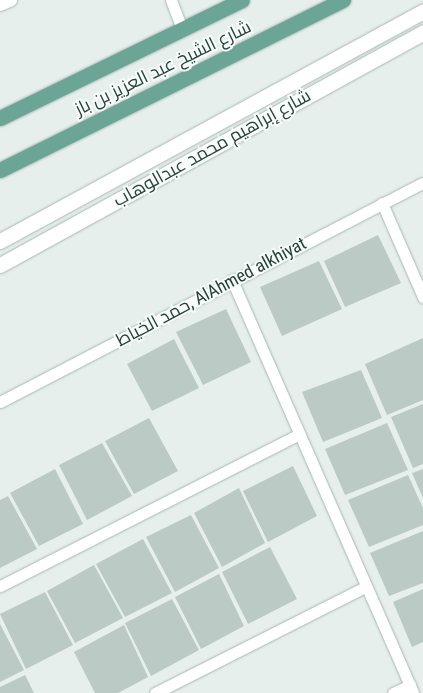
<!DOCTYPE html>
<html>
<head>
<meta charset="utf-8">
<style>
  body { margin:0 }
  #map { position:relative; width:423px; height:693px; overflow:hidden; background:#e6efeb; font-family:"Roboto Condensed",Cairo,sans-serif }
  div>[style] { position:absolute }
  .building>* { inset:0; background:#bbcac4 }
  .roads { filter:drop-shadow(0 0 1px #a8b8b2) drop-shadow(0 0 1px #a8b8b2) }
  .street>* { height:11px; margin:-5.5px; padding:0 5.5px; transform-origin:5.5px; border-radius:5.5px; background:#fff }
  .secondary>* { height:15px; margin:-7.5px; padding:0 7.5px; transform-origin:7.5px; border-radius:7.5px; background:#fff }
  .primary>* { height:15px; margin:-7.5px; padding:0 7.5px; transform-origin:7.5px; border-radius:7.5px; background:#6aa596 }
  span { translate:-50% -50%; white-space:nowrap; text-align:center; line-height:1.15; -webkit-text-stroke:4px #f7fbf9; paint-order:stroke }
  .street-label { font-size:18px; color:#24423a }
</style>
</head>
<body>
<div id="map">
  <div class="building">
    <div style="clip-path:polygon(378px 235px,401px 283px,345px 307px,324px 261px)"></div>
    <div style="clip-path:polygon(319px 261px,342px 309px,282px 336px,260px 287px)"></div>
    <div style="clip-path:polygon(226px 309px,251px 362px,203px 385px,176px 332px)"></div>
    <div style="clip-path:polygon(423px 338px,423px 400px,387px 415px,365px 364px)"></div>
    <div style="clip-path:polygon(174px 339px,199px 388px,152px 411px,127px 364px)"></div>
    <div style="clip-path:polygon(361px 370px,382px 418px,323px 442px,302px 392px)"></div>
    <div style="clip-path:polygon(423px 404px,423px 464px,413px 468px,391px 417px)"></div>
    <div style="clip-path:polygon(149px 418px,178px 471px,134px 494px,105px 441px)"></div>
    <div style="clip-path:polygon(387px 423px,408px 470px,345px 495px,325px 449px)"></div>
    <div style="clip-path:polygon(102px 443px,132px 496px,87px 520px,59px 465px)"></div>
    <div style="clip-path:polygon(293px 466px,317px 516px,268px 542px,243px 491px)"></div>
    <div style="clip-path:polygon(55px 469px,83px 524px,39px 546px,10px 493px)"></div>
    <div style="clip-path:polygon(423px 469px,423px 498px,412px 473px)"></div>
    <div style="clip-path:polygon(408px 475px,423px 508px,423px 525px,369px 547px,348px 500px)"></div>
    <div style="clip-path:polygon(239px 488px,265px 543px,222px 567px,194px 513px)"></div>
    <div style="clip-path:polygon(8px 496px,37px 549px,0 568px,0 500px)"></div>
    <div style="clip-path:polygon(191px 515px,219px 568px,175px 592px,146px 537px)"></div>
    <div style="clip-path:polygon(423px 531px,423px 583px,389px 596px,370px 553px)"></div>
    <div style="clip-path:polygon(143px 539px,172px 593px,125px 617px,96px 564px)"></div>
    <div style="clip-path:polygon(270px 547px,297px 599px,248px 624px,222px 572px)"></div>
    <div style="clip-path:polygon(94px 565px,123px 618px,75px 643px,47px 591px)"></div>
    <div style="clip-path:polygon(219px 574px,244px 626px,201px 649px,175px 597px)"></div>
    <div style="clip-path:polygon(423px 589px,423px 642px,412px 647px,393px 602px)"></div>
    <div style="clip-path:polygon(45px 592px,73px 645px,26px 669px,0 614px)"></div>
    <div style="clip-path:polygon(172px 599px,199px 650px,151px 676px,125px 623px)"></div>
    <div style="clip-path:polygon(0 624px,24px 670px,0 682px)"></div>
    <div style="clip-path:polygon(124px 625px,148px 677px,118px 693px,95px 693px,74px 652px)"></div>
    <div style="clip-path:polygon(25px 675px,34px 693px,0 693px,0 687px)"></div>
  </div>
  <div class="roads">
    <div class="street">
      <div style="left:171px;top:0;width:31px;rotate:69deg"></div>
      <div style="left:0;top:5px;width:12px;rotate:-24deg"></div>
      <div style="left:382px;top:203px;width:103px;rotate:66.4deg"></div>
      <div style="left:232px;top:280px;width:451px;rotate:66.3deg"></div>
      <div style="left:0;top:402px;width:476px;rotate:-27.4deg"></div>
      <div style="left:0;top:586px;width:334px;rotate:-26.9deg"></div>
      <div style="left:155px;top:693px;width:235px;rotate:-26.8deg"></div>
      <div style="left:393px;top:693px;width:19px;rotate:-25deg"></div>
    </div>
    <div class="secondary">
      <div style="left:0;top:241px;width:481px;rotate:-28.5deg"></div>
      <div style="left:0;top:265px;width:483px;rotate:-28.8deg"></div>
    </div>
    <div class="primary">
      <div style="left:0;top:118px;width:269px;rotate:-26deg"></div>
      <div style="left:0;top:170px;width:383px;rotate:-26.4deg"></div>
    </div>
  </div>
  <div class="street-label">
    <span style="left:163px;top:68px;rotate:-26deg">شارع الشيخ عبد العزيز بن باز</span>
    <span style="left:212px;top:148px;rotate:-29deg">شارع إبراهيم محمد عبدالوهاب</span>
    <span style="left:211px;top:292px;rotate:-28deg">حمد الخياط, AlAhmed alkhiyat</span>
  </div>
</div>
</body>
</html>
